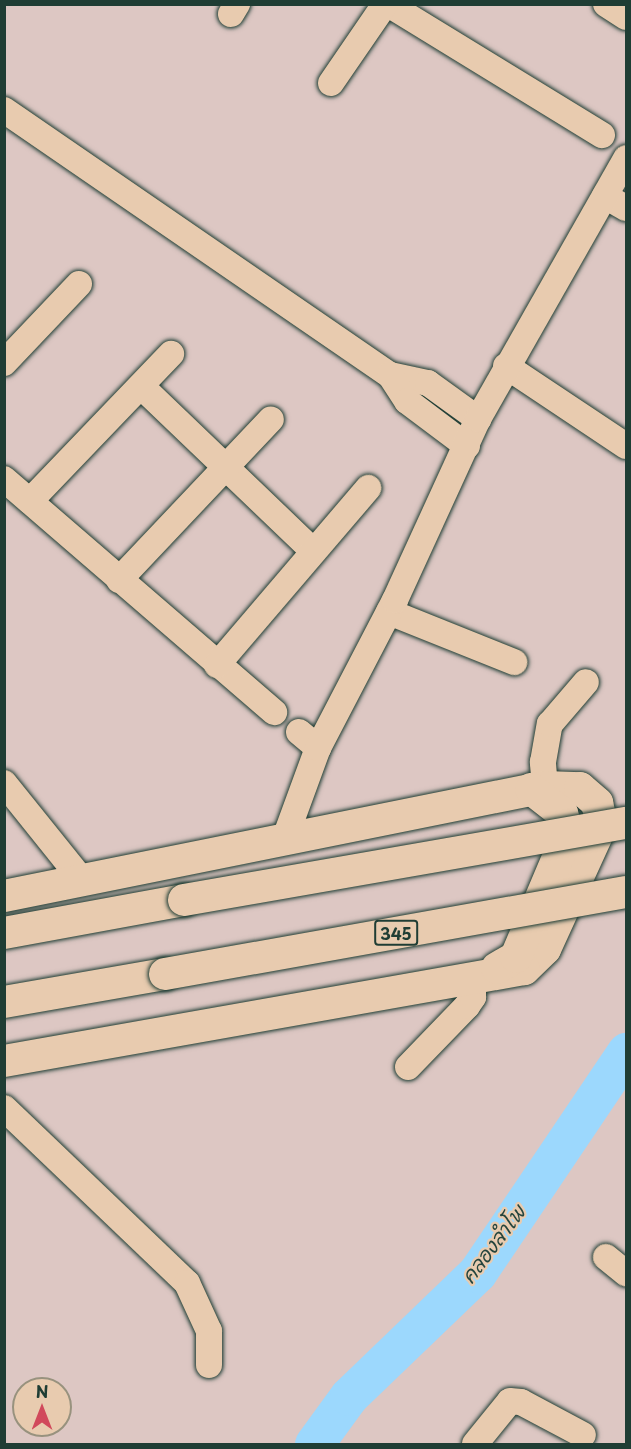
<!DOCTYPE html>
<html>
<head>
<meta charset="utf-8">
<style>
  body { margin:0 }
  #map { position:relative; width:631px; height:1449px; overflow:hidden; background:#ddc7c3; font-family:"Playpen Sans","Playpen Sans Thai",sans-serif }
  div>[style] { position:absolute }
  .river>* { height:39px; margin:-19.5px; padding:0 19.5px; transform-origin:19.5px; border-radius:19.5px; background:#9cd8fd }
  .roads { filter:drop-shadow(0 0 2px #1f3d34) drop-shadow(0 0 2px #1f3d34) }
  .minor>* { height:26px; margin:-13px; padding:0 13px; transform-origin:13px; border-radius:13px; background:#e8cbaf }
  .major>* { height:32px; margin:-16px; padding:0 16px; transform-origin:16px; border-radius:16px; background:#e8cbaf }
  .bridges { filter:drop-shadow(0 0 2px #1f3d34) drop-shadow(0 0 2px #1f3d34) }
  .major-bridge>* { height:32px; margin:-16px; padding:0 16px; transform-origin:16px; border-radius:16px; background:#e8cbaf }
  span { translate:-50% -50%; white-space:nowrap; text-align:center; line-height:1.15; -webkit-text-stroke:4.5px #e8cbaf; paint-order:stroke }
  .shield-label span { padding:2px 4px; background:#e8cbaf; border:2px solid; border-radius:4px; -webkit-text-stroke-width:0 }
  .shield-label { font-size:16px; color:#1f3d34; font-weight:700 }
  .water-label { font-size:20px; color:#25453e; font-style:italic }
  .frame { position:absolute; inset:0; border:6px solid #1f3d34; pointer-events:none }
  .north { position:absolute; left:12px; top:1377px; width:60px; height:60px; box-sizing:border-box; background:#e8cbaf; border:2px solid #98927e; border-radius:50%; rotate:0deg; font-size:16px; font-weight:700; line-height:24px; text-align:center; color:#1f3d34 }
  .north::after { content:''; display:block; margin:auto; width:21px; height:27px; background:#d1495b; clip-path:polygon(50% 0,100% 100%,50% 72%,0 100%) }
</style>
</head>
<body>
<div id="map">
  <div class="river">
    <div style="left:314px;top:1444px;width:59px;rotate:-53.9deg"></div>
    <div style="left:349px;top:1396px;width:178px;rotate:-43.9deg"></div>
    <div style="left:477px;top:1273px;width:267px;rotate:-56deg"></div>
  </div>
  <div class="roads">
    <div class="minor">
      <div style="left:388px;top:4px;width:251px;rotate:31.5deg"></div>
      <div style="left:606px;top:4px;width:24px;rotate:33deg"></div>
      <div style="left:231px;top:14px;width:12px;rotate:-59deg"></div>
      <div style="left:331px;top:83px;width:96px;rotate:-55.6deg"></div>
      <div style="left:4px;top:110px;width:468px;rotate:34.5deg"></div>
      <div style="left:390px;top:375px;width:39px;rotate:12deg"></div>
      <div style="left:428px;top:383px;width:62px;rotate:35.8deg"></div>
      <div style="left:605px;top:196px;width:24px;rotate:30deg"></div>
      <div style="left:4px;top:363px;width:109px;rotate:-46.5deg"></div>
      <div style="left:506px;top:366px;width:144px;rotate:33.7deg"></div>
      <div style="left:390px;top:375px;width:31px;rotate:57deg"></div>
      <div style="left:407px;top:401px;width:75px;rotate:36.9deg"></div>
      <div style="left:141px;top:386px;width:238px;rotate:43.8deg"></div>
      <div style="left:4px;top:479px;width:357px;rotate:40.8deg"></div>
      <div style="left:30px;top:501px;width:204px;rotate:-46.2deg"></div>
      <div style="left:119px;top:580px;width:221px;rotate:-46.6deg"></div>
      <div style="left:389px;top:612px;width:135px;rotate:21.8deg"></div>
      <div style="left:217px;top:665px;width:233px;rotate:-49.5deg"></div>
      <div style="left:299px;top:732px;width:25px;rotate:40deg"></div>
      <div style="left:4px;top:783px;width:124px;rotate:51.2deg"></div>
      <div style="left:545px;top:787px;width:25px;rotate:-95deg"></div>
      <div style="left:543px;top:762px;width:39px;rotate:-80deg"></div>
      <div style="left:550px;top:724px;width:55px;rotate:-49.4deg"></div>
      <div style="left:285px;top:838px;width:96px;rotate:-69.9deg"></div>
      <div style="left:318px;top:748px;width:167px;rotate:-62.5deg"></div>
      <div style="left:395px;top:600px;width:199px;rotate:-65.4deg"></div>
      <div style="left:478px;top:419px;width:300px;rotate:-60.4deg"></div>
      <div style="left:408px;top:1067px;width:85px;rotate:-46deg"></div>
      <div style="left:467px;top:1006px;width:11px;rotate:-56deg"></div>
      <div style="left:473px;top:997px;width:19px;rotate:-90deg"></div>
      <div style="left:4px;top:1108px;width:253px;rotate:43.7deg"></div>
      <div style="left:187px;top:1283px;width:53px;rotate:65.4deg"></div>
      <div style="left:209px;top:1331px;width:34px;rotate:90deg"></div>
      <div style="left:606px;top:1257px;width:26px;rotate:39deg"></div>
      <div style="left:475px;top:1444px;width:55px;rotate:-50.9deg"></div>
      <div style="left:510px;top:1401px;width:11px;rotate:5deg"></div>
      <div style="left:521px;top:1402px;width:70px;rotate:28deg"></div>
    </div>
    <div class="major">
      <div style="left:4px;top:896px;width:552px;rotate:-11.39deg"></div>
      <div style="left:545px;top:787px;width:35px;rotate:2deg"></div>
      <div style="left:580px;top:788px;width:23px;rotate:41deg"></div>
      <div style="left:597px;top:803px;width:22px;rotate:77deg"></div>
      <div style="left:602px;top:824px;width:137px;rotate:114.5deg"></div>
      <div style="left:545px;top:949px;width:29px;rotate:136deg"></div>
      <div style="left:524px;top:969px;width:528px;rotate:169.97deg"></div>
      <div style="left:4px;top:933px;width:183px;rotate:-10.4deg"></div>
      <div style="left:497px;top:968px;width:22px;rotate:-30deg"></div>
      <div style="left:516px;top:957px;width:134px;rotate:-67.1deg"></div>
      <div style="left:568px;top:834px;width:22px;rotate:-106deg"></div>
      <div style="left:562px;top:813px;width:39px;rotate:-142deg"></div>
      <div style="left:4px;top:1002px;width:163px;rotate:-9.9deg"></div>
    </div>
  </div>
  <div class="bridges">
    <div class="major-bridge">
      <div style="left:184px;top:900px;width:449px;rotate:-9.9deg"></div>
      <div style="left:165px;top:974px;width:468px;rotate:-10.1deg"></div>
    </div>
  </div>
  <div class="shield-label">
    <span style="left:396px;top:933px">345</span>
  </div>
  <div class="water-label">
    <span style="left:493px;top:1244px;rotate:-53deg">คลองลำโพ</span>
  </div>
  <div class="frame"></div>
  <div class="north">N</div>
</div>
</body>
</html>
